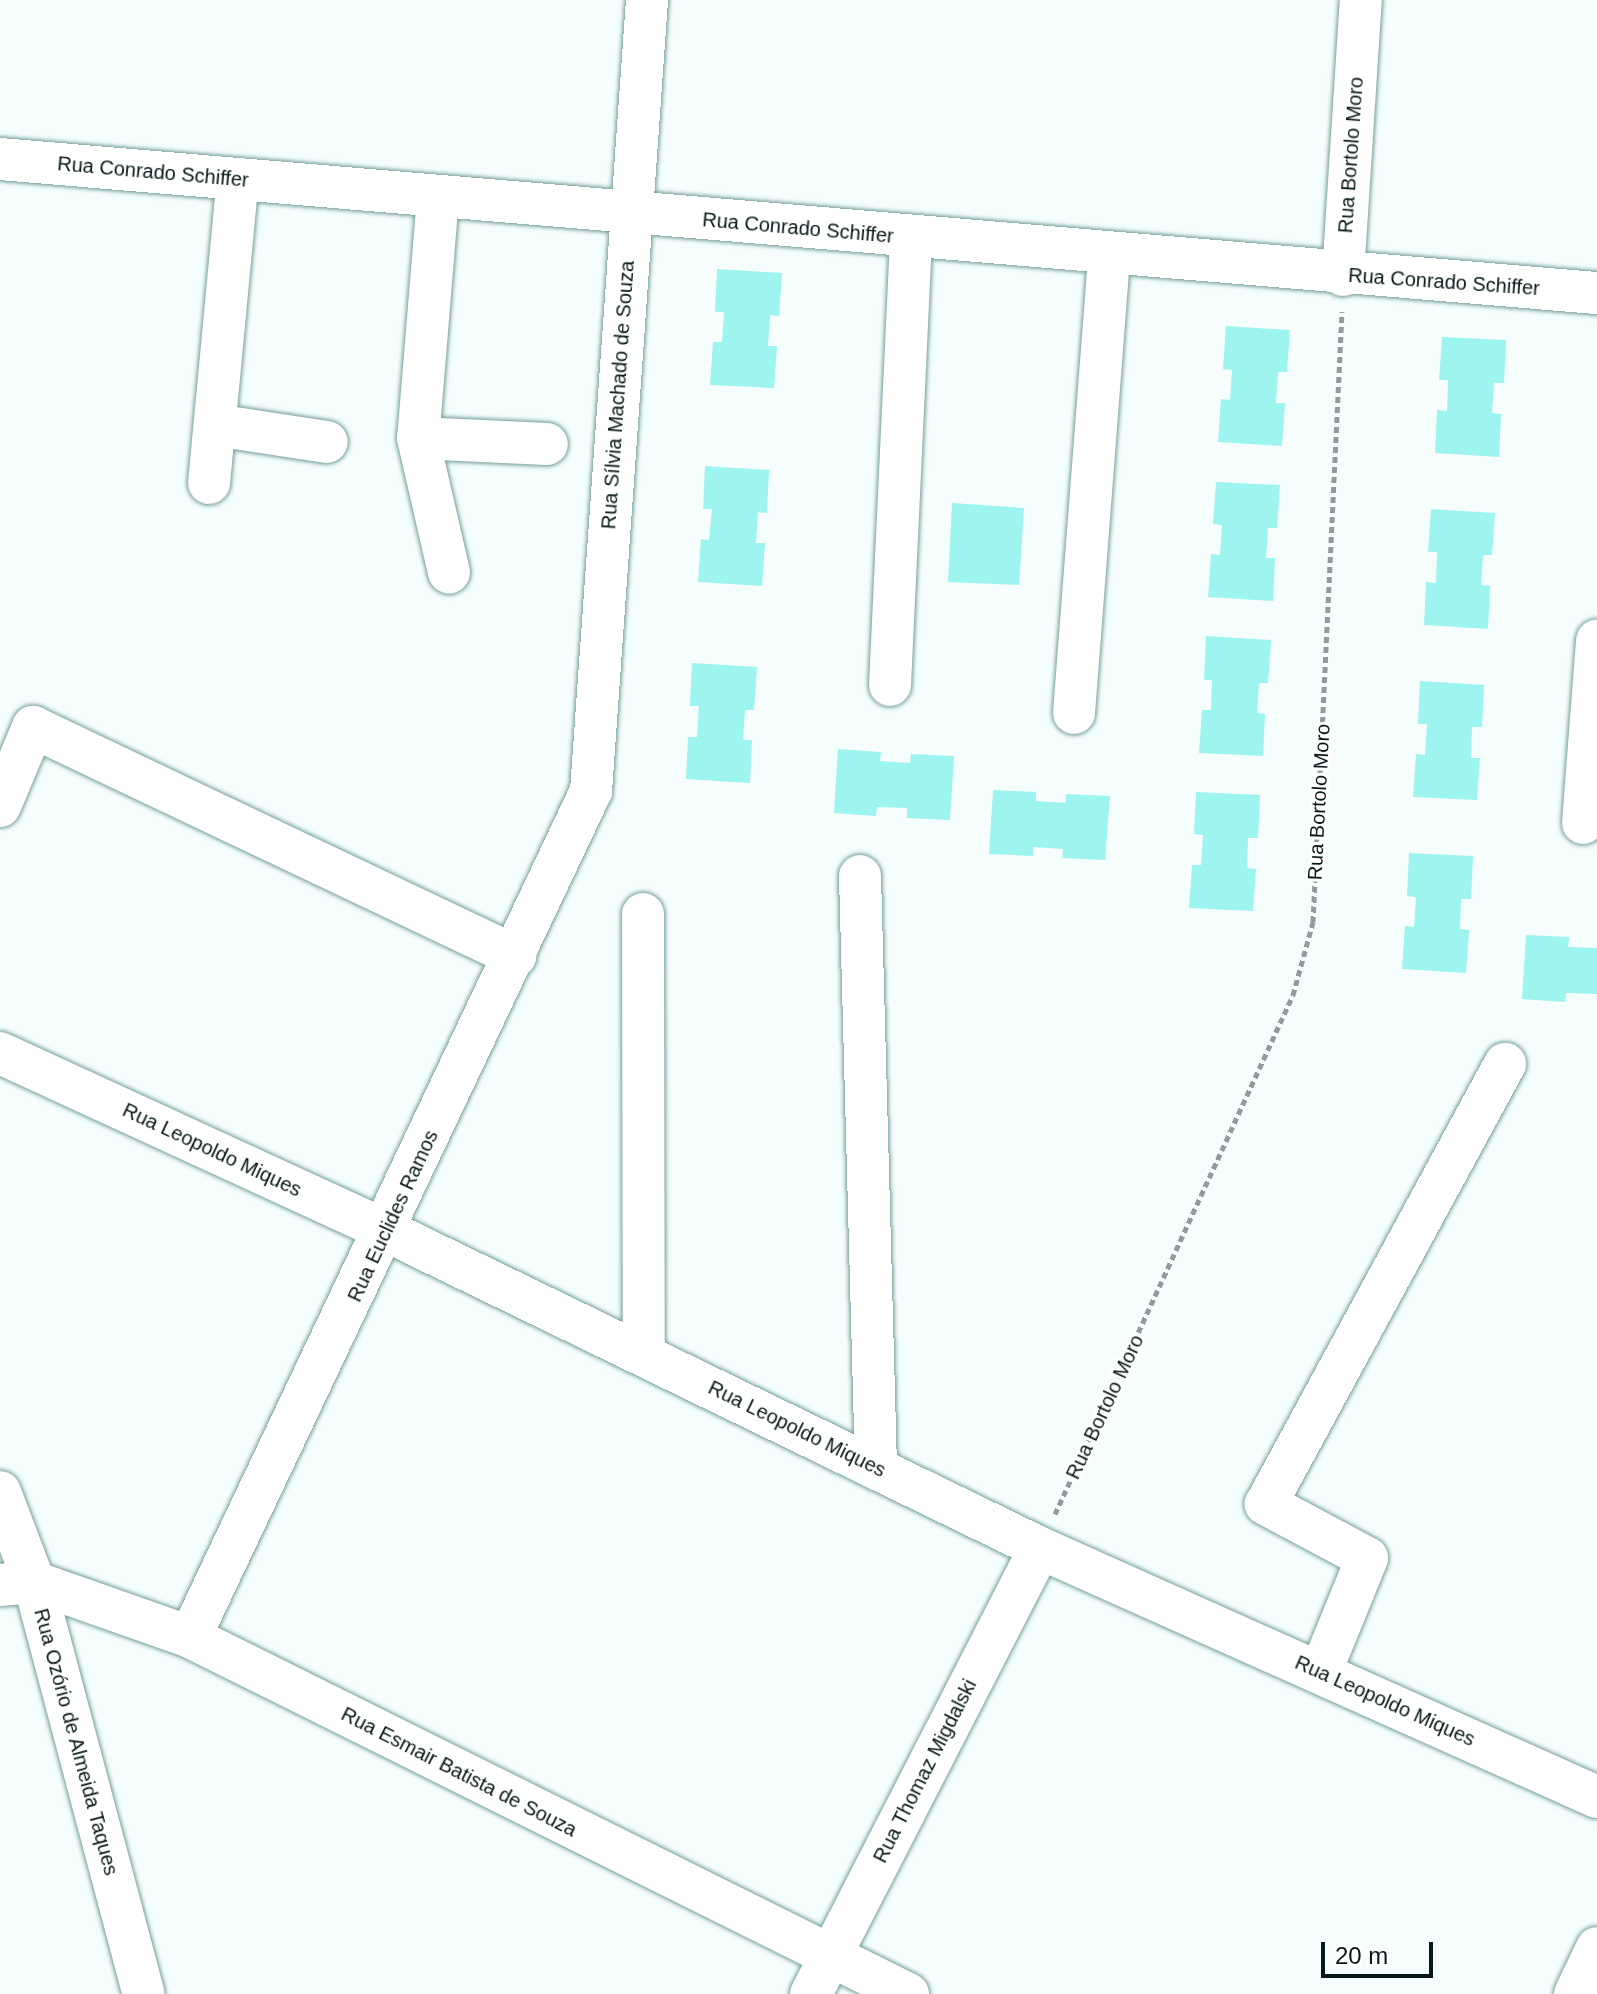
<!DOCTYPE html>
<html>
<head>
<meta charset="utf-8">
<style>
  body { margin:0 }
  #map { position:relative; width:1597px; height:1994px; overflow:hidden; background:#f5fefd; font-family:Arial,sans-serif }
  div>[style] { position:absolute }
  .building>* { inset:0; background:#9ef4ee }
  .path>* { height:5px; margin-top:-2.5px; transform-origin:0; background:repeating-linear-gradient(90deg,#8f9c9b 0 6px,transparent 0 10px) }
  .roads { filter:drop-shadow(0 0 2px #749f9b) drop-shadow(0 0 2px #749f9b) }
  .minor>* { height:42px; margin:-21px; padding:0 21px; transform-origin:21px; border-radius:21px; background:#fff }
  span { translate:-50% -50%; white-space:nowrap; text-align:center; line-height:1.15; -webkit-text-stroke:6px #fff; paint-order:stroke }
  .street-label { font-size:20px; color:#071918 }
  .scale { position:absolute; left:1321px; top:1942px; width:112px; height:36px; box-sizing:border-box; border:4px solid #071918; border-top:0; padding-left:10px; font-size:24px; line-height:28px; white-space:nowrap; color:#071918; -webkit-text-stroke:6px #fff; paint-order:stroke }
</style>
</head>
<body>
<div id="map">
  <div class="building">
    <div style="clip-path:polygon(717px 269px,782px 273px,779px 316px,770px 315px,768px 346px,777px 346px,774px 388px,710px 385px,713px 342px,722px 342px,724px 312px,715px 312px)"></div>
    <div style="clip-path:polygon(1226px 326px,1290px 330px,1287px 372px,1278px 372px,1276px 403px,1285px 403px,1282px 446px,1218px 442px,1221px 399px,1230px 400px,1232px 370px,1223px 369px)"></div>
    <div style="clip-path:polygon(1442px 337px,1506px 340px,1504px 383px,1494px 383px,1492px 413px,1501px 414px,1499px 457px,1435px 453px,1437px 410px,1447px 411px,1448px 380px,1439px 380px)"></div>
    <div style="clip-path:polygon(705px 466px,769px 470px,767px 513px,758px 512px,756px 543px,765px 543px,762px 586px,698px 582px,701px 539px,709px 540px,712px 509px,703px 509px)"></div>
    <div style="clip-path:polygon(1216px 482px,1280px 485px,1277px 528px,1268px 528px,1266px 558px,1275px 558px,1273px 601px,1208px 597px,1211px 554px,1220px 555px,1222px 525px,1213px 524px)"></div>
    <div style="clip-path:polygon(952px 503px,1024px 508px,1019px 585px,948px 582px)"></div>
    <div style="clip-path:polygon(1431px 509px,1495px 513px,1492px 555px,1483px 555px,1481px 585px,1490px 586px,1488px 629px,1424px 625px,1426px 582px,1436px 583px,1437px 552px,1428px 552px)"></div>
    <div style="clip-path:polygon(1206px 636px,1271px 640px,1268px 683px,1259px 683px,1257px 713px,1265px 714px,1263px 756px,1199px 753px,1202px 710px,1211px 710px,1212px 680px,1204px 680px)"></div>
    <div style="clip-path:polygon(692px 663px,757px 667px,754px 710px,745px 710px,743px 740px,752px 740px,750px 783px,686px 779px,688px 737px,697px 737px,699px 706px,690px 706px)"></div>
    <div style="clip-path:polygon(1420px 681px,1484px 685px,1482px 727px,1472px 727px,1471px 758px,1480px 758px,1477px 800px,1413px 797px,1416px 754px,1425px 755px,1427px 724px,1418px 724px)"></div>
    <div style="clip-path:polygon(838px 749px,881px 752px,880px 761px,910px 763px,911px 754px,954px 756px,950px 820px,907px 818px,907px 808px,877px 807px,876px 816px,834px 813px)"></div>
    <div style="clip-path:polygon(993px 790px,1036px 792px,1036px 801px,1066px 803px,1066px 794px,1110px 796px,1105px 860px,1062px 858px,1063px 849px,1033px 847px,1033px 856px,989px 854px)"></div>
    <div style="clip-path:polygon(1196px 792px,1260px 795px,1258px 838px,1248px 838px,1247px 868px,1256px 869px,1253px 911px,1189px 908px,1192px 865px,1201px 865px,1203px 835px,1194px 834px)"></div>
    <div style="clip-path:polygon(1409px 853px,1473px 856px,1471px 899px,1461px 899px,1460px 929px,1469px 930px,1466px 973px,1402px 969px,1405px 926px,1414px 927px,1416px 897px,1407px 896px)"></div>
    <div style="clip-path:polygon(1526px 935px,1569px 937px,1568px 947px,1597px 948px,1597px 994px,1566px 993px,1565px 1002px,1522px 999px)"></div>
  </div>
  <div class="path">
    <div style="left:1055px;top:1514px;width:571px;rotate:-65.37deg"></div>
    <div style="left:1293px;top:995px;width:76px;rotate:-74.7deg"></div>
    <div style="left:1313px;top:922px;width:611px;rotate:-87.28deg"></div>
  </div>
  <div class="roads">
    <div class="minor">
      <div style="left:0;top:159px;width:1603px;rotate:4.8deg"></div>
      <div style="left:438px;top:197px;width:242px;rotate:94.7deg"></div>
      <div style="left:418px;top:438px;width:138px;rotate:77deg"></div>
      <div style="left:1343px;top:275px;width:276px;rotate:-86.3deg"></div>
      <div style="left:215px;top:425px;width:113px;rotate:8.6deg"></div>
      <div style="left:418px;top:438px;width:129px;rotate:2.7deg"></div>
      <div style="left:209px;top:483px;width:305px;rotate:-84.6deg"></div>
      <div style="left:890px;top:685px;width:448px;rotate:-87.3deg"></div>
      <div style="left:1074px;top:713px;width:459px;rotate:-85.6deg"></div>
      <div style="left:0;top:806px;width:86px;rotate:-67.3deg"></div>
      <div style="left:33px;top:727px;width:534px;rotate:25.41deg"></div>
      <div style="left:1583px;top:823px;width:183px;rotate:-85.6deg"></div>
      <div style="left:860px;top:876px;width:592px;rotate:88.45deg"></div>
      <div style="left:643px;top:914px;width:440px;rotate:89.9deg"></div>
      <div style="left:0;top:1053px;width:426px;rotate:24.7deg"></div>
      <div style="left:387px;top:1231px;width:726px;rotate:25.89deg"></div>
      <div style="left:1040px;top:1548px;width:610px;rotate:24.09deg"></div>
      <div style="left:0;top:1492px;width:96px;rotate:69.3deg"></div>
      <div style="left:34px;top:1582px;width:426px;rotate:75.1deg"></div>
      <div style="left:0;top:1585px;width:34px;rotate:-5deg"></div>
      <div style="left:34px;top:1582px;width:165px;rotate:19.4deg"></div>
      <div style="left:190px;top:1637px;width:802px;rotate:26.44deg"></div>
      <div style="left:190px;top:1637px;width:936px;rotate:-64.64deg"></div>
      <div style="left:591px;top:791px;width:793px;rotate:-85.95deg"></div>
      <div style="left:1321px;top:1671px;width:122px;rotate:-67.8deg"></div>
      <div style="left:1367px;top:1558px;width:115px;rotate:-151.9deg"></div>
      <div style="left:1266px;top:1504px;width:501px;rotate:-61.49deg"></div>
      <div style="left:811px;top:1994px;width:501px;rotate:-62.82deg"></div>
      <div style="left:1575px;top:1994px;width:51px;rotate:-64.4deg"></div>
    </div>
  </div>
  <div class="street-label">
    <span style="left:1351px;top:155px;rotate:-86deg">Rua Bortolo Moro</span>
    <span style="left:153px;top:172px;rotate:5deg">Rua Conrado Schiffer</span>
    <span style="left:798px;top:228px;rotate:5deg">Rua Conrado Schiffer</span>
    <span style="left:1444px;top:282px;rotate:4deg">Rua Conrado Schiffer</span>
    <span style="left:618px;top:395px;rotate:-86deg">Rua Sílvia Machado de Souza</span>
    <span style="left:1319px;top:802px;rotate:-87deg">Rua Bortolo Moro</span>
    <span style="left:212px;top:1150px;rotate:25deg">Rua Leopoldo Miques</span>
    <span style="left:393px;top:1216px;rotate:-65deg">Rua Euclides Ramos</span>
    <span style="left:1105px;top:1407px;rotate:-65deg">Rua Bortolo Moro</span>
    <span style="left:797px;top:1429px;rotate:26deg">Rua Leopoldo Miques</span>
    <span style="left:1385px;top:1701px;rotate:24deg">Rua Leopoldo Miques</span>
    <span style="left:76px;top:1742px;rotate:75deg">Rua Ozório de Almeida Taques</span>
    <span style="left:925px;top:1771px;rotate:-63deg">Rua Thomaz Migdalski</span>
    <span style="left:459px;top:1772px;rotate:27deg">Rua Esmair Batista de Souza</span>
  </div>
  <div class="scale">20 m</div>
</div>
</body>
</html>
